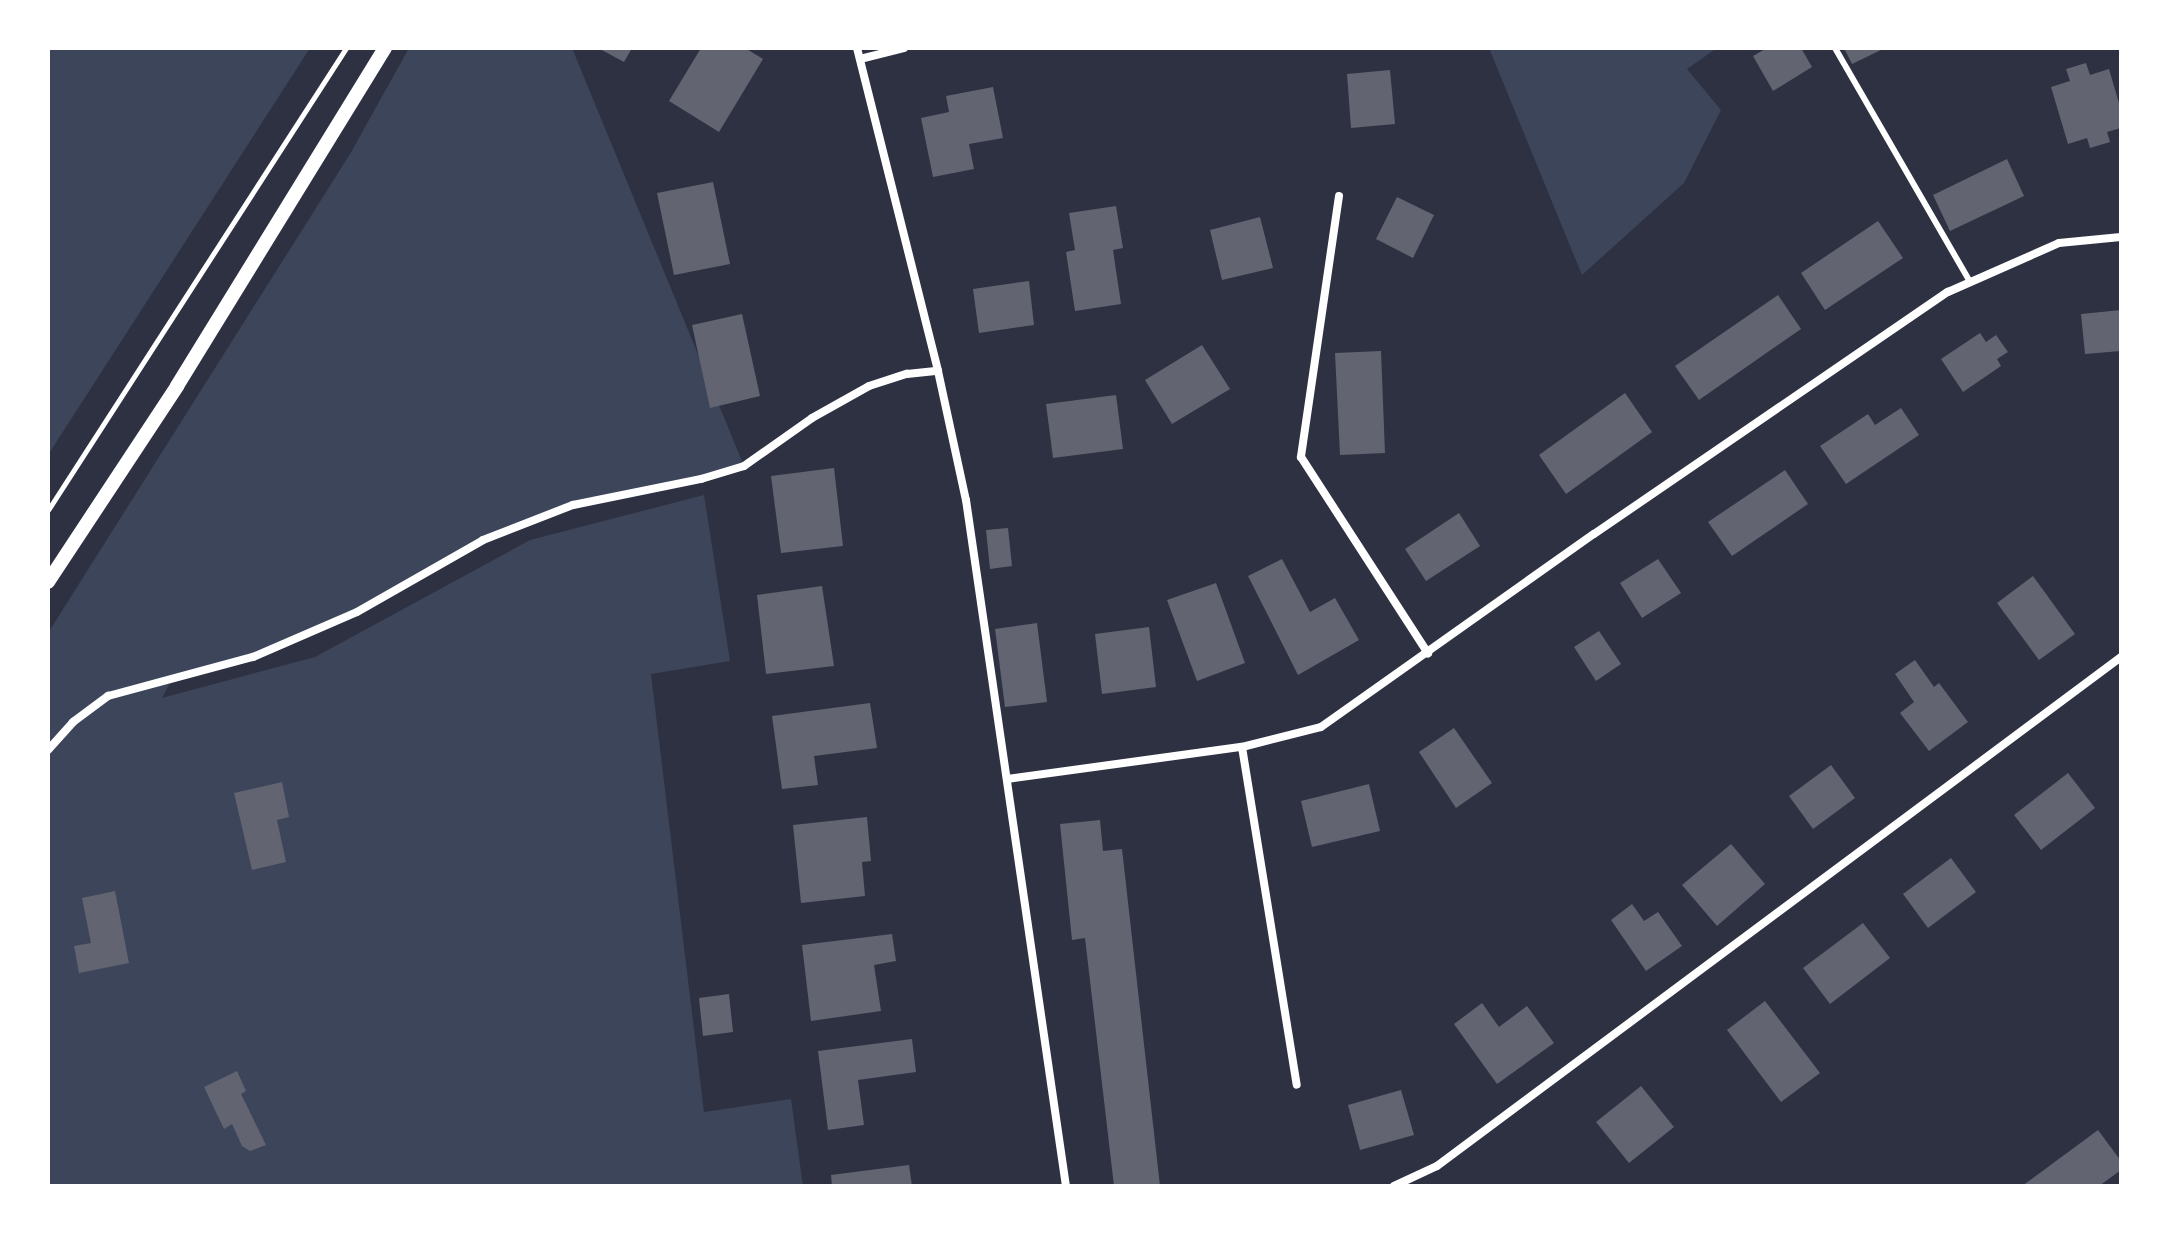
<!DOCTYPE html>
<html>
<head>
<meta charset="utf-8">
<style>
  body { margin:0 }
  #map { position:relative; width:2169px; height:1234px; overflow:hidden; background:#2d3142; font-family:Inter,sans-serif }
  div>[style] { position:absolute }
  .green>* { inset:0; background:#3c4559 }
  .building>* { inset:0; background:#626471 }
  .path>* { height:5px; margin:-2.5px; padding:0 2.5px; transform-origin:2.5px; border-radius:2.5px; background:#fff }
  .service>* { height:6px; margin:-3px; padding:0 3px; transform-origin:3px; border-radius:3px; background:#fff }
  .minor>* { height:8px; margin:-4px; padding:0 4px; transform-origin:4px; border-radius:4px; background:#fff }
  .tertiary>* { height:14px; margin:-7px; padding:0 7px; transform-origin:7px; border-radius:7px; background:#fff }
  span { translate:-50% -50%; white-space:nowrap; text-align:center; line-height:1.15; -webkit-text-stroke:6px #fff; paint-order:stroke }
  .frame { position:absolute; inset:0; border:50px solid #fff; pointer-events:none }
</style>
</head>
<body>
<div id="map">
  <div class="green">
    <div style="clip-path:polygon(48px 48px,310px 48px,48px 455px)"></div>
    <div style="clip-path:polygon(409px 48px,572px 48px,744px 466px,573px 505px,483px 540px,357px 612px,253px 657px,171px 681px,162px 698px,315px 657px,530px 540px,704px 495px,730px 661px,651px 674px,704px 1112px,791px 1099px,803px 1186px,48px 1186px,48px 633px,350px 154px)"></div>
    <div style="clip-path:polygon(1489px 48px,1717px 48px,1687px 69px,1721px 110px,1684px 183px,1582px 275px)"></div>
  </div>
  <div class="building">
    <div style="clip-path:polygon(598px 48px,632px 48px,624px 62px)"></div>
    <div style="clip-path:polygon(701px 48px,745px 48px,763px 59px,719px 132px,669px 101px)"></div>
    <div style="clip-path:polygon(1767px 48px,1801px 48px,1812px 67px,1773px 91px,1753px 56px)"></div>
    <div style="clip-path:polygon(1844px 48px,1885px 48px,1852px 64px)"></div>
    <div style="clip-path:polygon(2086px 63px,2090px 75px,2109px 69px,2121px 110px,2121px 128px,2107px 132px,2110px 142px,2090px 148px,2087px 138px,2068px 144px,2051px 87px,2070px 81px,2066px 69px)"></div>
    <div style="clip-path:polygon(1390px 70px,1395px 124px,1351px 128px,1347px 74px)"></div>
    <div style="clip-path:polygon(993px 87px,1003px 138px,969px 144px,974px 169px,933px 177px,921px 118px,949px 112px,946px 96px)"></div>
    <div style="clip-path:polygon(2007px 159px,2024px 196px,1950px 231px,1933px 195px)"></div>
    <div style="clip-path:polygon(713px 182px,730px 264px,674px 275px,657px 193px)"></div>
    <div style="clip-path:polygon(1397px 197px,1434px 215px,1413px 258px,1376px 239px)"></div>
    <div style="clip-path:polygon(1116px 206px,1123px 248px,1113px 250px,1121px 304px,1075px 311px,1066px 252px,1075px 250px,1069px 213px)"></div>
    <div style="clip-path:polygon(1260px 217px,1273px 268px,1222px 280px,1210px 230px)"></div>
    <div style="clip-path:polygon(1878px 221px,1903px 258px,1825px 310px,1801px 273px)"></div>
    <div style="clip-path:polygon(1029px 281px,1034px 325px,979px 333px,973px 289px)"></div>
    <div style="clip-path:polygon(1778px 295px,1801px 329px,1699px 400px,1675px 366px)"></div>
    <div style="clip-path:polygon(2121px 310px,2121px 351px,2085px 354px,2081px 314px)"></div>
    <div style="clip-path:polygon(742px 314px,760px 396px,710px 408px,692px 325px)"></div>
    <div style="clip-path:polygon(1980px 333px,1986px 342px,1996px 335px,2008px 352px,1997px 359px,2001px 366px,1963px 392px,1941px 359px)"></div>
    <div style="clip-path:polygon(1202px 345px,1230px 389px,1172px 424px,1145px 380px)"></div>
    <div style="clip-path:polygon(1381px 351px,1385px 453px,1340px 455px,1335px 353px)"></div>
    <div style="clip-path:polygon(1625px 393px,1652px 432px,1566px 494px,1539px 455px)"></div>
    <div style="clip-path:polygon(1116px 395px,1123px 449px,1053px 458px,1046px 404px)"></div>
    <div style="clip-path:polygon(1901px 408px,1919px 435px,1846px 484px,1820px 446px,1868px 414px,1875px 425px)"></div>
    <div style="clip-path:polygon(834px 468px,843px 546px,781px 553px,771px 476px)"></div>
    <div style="clip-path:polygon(1785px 470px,1808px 504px,1732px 556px,1708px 522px)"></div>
    <div style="clip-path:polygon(1459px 513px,1480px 546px,1426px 581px,1405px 549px)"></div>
    <div style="clip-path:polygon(1008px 528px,1012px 566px,990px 569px,986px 530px)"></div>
    <div style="clip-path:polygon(1282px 559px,1310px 612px,1335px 598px,1359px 640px,1298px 675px,1248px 576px)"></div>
    <div style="clip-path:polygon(1658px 559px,1681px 593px,1642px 618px,1620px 583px)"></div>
    <div style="clip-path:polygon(2033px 576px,2075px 634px,2039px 660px,1997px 603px)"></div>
    <div style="clip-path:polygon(1216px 583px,1245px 663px,1197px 681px,1167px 600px)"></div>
    <div style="clip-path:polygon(822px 586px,834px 666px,766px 674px,757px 595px)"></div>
    <div style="clip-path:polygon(1037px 623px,1047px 702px,1005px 707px,995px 629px)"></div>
    <div style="clip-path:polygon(1149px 627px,1156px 687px,1102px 694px,1095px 634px)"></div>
    <div style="clip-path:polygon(1599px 631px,1621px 664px,1596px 681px,1574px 647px)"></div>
    <div style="clip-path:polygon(1915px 660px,1934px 687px,1939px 683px,1968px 722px,1929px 751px,1900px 713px,1914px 702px,1895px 674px)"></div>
    <div style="clip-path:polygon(870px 703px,877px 748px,814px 756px,818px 785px,782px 789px,772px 716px)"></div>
    <div style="clip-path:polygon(1454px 728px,1492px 783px,1456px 808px,1419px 752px)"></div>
    <div style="clip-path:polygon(1831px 765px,1855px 798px,1813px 829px,1789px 796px)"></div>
    <div style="clip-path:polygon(2068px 773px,2095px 808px,2041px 850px,2014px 815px)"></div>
    <div style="clip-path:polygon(282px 782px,289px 817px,277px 820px,286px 862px,252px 870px,234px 793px)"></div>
    <div style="clip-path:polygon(1369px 784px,1380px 831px,1312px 847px,1301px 801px)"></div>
    <div style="clip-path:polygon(867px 817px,871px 861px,862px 862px,865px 896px,801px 903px,793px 825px)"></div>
    <div style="clip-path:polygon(1100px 820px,1103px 851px,1122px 849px,1160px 1186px,1114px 1186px,1085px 938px,1072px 940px,1060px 824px)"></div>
    <div style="clip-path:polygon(1731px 844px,1765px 884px,1717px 926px,1682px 885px)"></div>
    <div style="clip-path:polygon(1951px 858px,1976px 892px,1928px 928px,1903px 894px)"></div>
    <div style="clip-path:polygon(115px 891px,129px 963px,79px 973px,74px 946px,91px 943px,82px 898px)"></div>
    <div style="clip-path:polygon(1632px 904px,1644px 921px,1658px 912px,1682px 946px,1646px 971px,1611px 920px)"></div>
    <div style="clip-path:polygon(1863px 923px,1890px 958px,1830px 1004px,1803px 968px)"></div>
    <div style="clip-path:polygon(892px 934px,896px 961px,874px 965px,881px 1011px,811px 1021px,802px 945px)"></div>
    <div style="clip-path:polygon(729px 994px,733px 1032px,703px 1036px,699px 998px)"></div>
    <div style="clip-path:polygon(1765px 1001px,1820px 1073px,1781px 1102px,1727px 1030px)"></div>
    <div style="clip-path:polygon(1482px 1003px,1499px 1027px,1527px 1006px,1554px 1043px,1497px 1084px,1454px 1024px)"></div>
    <div style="clip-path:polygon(912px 1039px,916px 1072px,858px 1080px,864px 1125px,828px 1130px,818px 1051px)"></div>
    <div style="clip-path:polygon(237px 1071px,246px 1091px,241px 1094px,266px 1145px,250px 1151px,242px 1146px,232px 1124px,224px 1129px,204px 1087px)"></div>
    <div style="clip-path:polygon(1641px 1086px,1674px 1127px,1629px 1163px,1596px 1122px)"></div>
    <div style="clip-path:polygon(1401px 1090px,1414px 1135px,1360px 1150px,1348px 1105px)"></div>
    <div style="clip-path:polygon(2098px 1130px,2121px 1161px,2121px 1170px,2099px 1186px,2022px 1186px)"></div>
    <div style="clip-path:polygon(909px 1165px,912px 1186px,832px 1186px,831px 1175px)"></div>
  </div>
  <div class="path">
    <div style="left:48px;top:510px;width:550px;rotate:-57.18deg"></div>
  </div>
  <div class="service">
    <div style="left:1835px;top:48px;width:270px;rotate:60deg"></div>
  </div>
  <div class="minor">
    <div style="left:857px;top:48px;width:333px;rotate:75.9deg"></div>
    <div style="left:938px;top:371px;width:132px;rotate:77.8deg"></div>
    <div style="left:966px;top:500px;width:693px;rotate:81.71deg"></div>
    <div style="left:860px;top:59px;width:45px;rotate:-14deg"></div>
    <div style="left:1339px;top:196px;width:264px;rotate:98.3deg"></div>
    <div style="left:1301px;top:457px;width:234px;rotate:57.1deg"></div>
    <div style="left:1242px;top:747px;width:342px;rotate:80.8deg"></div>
    <div style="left:48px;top:750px;width:38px;rotate:-48deg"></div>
    <div style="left:73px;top:722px;width:44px;rotate:-36.6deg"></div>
    <div style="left:108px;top:696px;width:150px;rotate:-15.1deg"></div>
    <div style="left:253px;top:657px;width:113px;rotate:-23.4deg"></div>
    <div style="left:357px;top:612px;width:145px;rotate:-29.7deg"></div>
    <div style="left:483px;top:540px;width:97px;rotate:-21.3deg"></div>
    <div style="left:573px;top:505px;width:131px;rotate:-11.5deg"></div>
    <div style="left:701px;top:479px;width:45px;rotate:-16.8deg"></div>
    <div style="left:744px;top:466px;width:83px;rotate:-35.2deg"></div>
    <div style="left:812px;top:418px;width:65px;rotate:-29.3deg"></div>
    <div style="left:869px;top:386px;width:40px;rotate:-18deg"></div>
    <div style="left:907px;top:374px;width:31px;rotate:-6deg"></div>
    <div style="left:1007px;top:779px;width:237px;rotate:-7.8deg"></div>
    <div style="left:1242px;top:747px;width:81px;rotate:-14.2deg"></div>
    <div style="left:1321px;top:727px;width:334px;rotate:-35.3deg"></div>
    <div style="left:1594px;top:534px;width:429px;rotate:-34.4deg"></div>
    <div style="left:1948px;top:292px;width:121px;rotate:-23.8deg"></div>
    <div style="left:2059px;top:243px;width:62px;rotate:-5.5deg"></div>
    <div style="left:1394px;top:1186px;width:47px;rotate:-24.9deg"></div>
    <div style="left:1437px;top:1166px;width:853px;rotate:-36.65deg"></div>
  </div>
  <div class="tertiary">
    <div style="left:48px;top:582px;width:235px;rotate:-56.6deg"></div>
    <div style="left:177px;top:386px;width:397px;rotate:-58.4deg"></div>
  </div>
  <div class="frame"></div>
</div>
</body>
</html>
